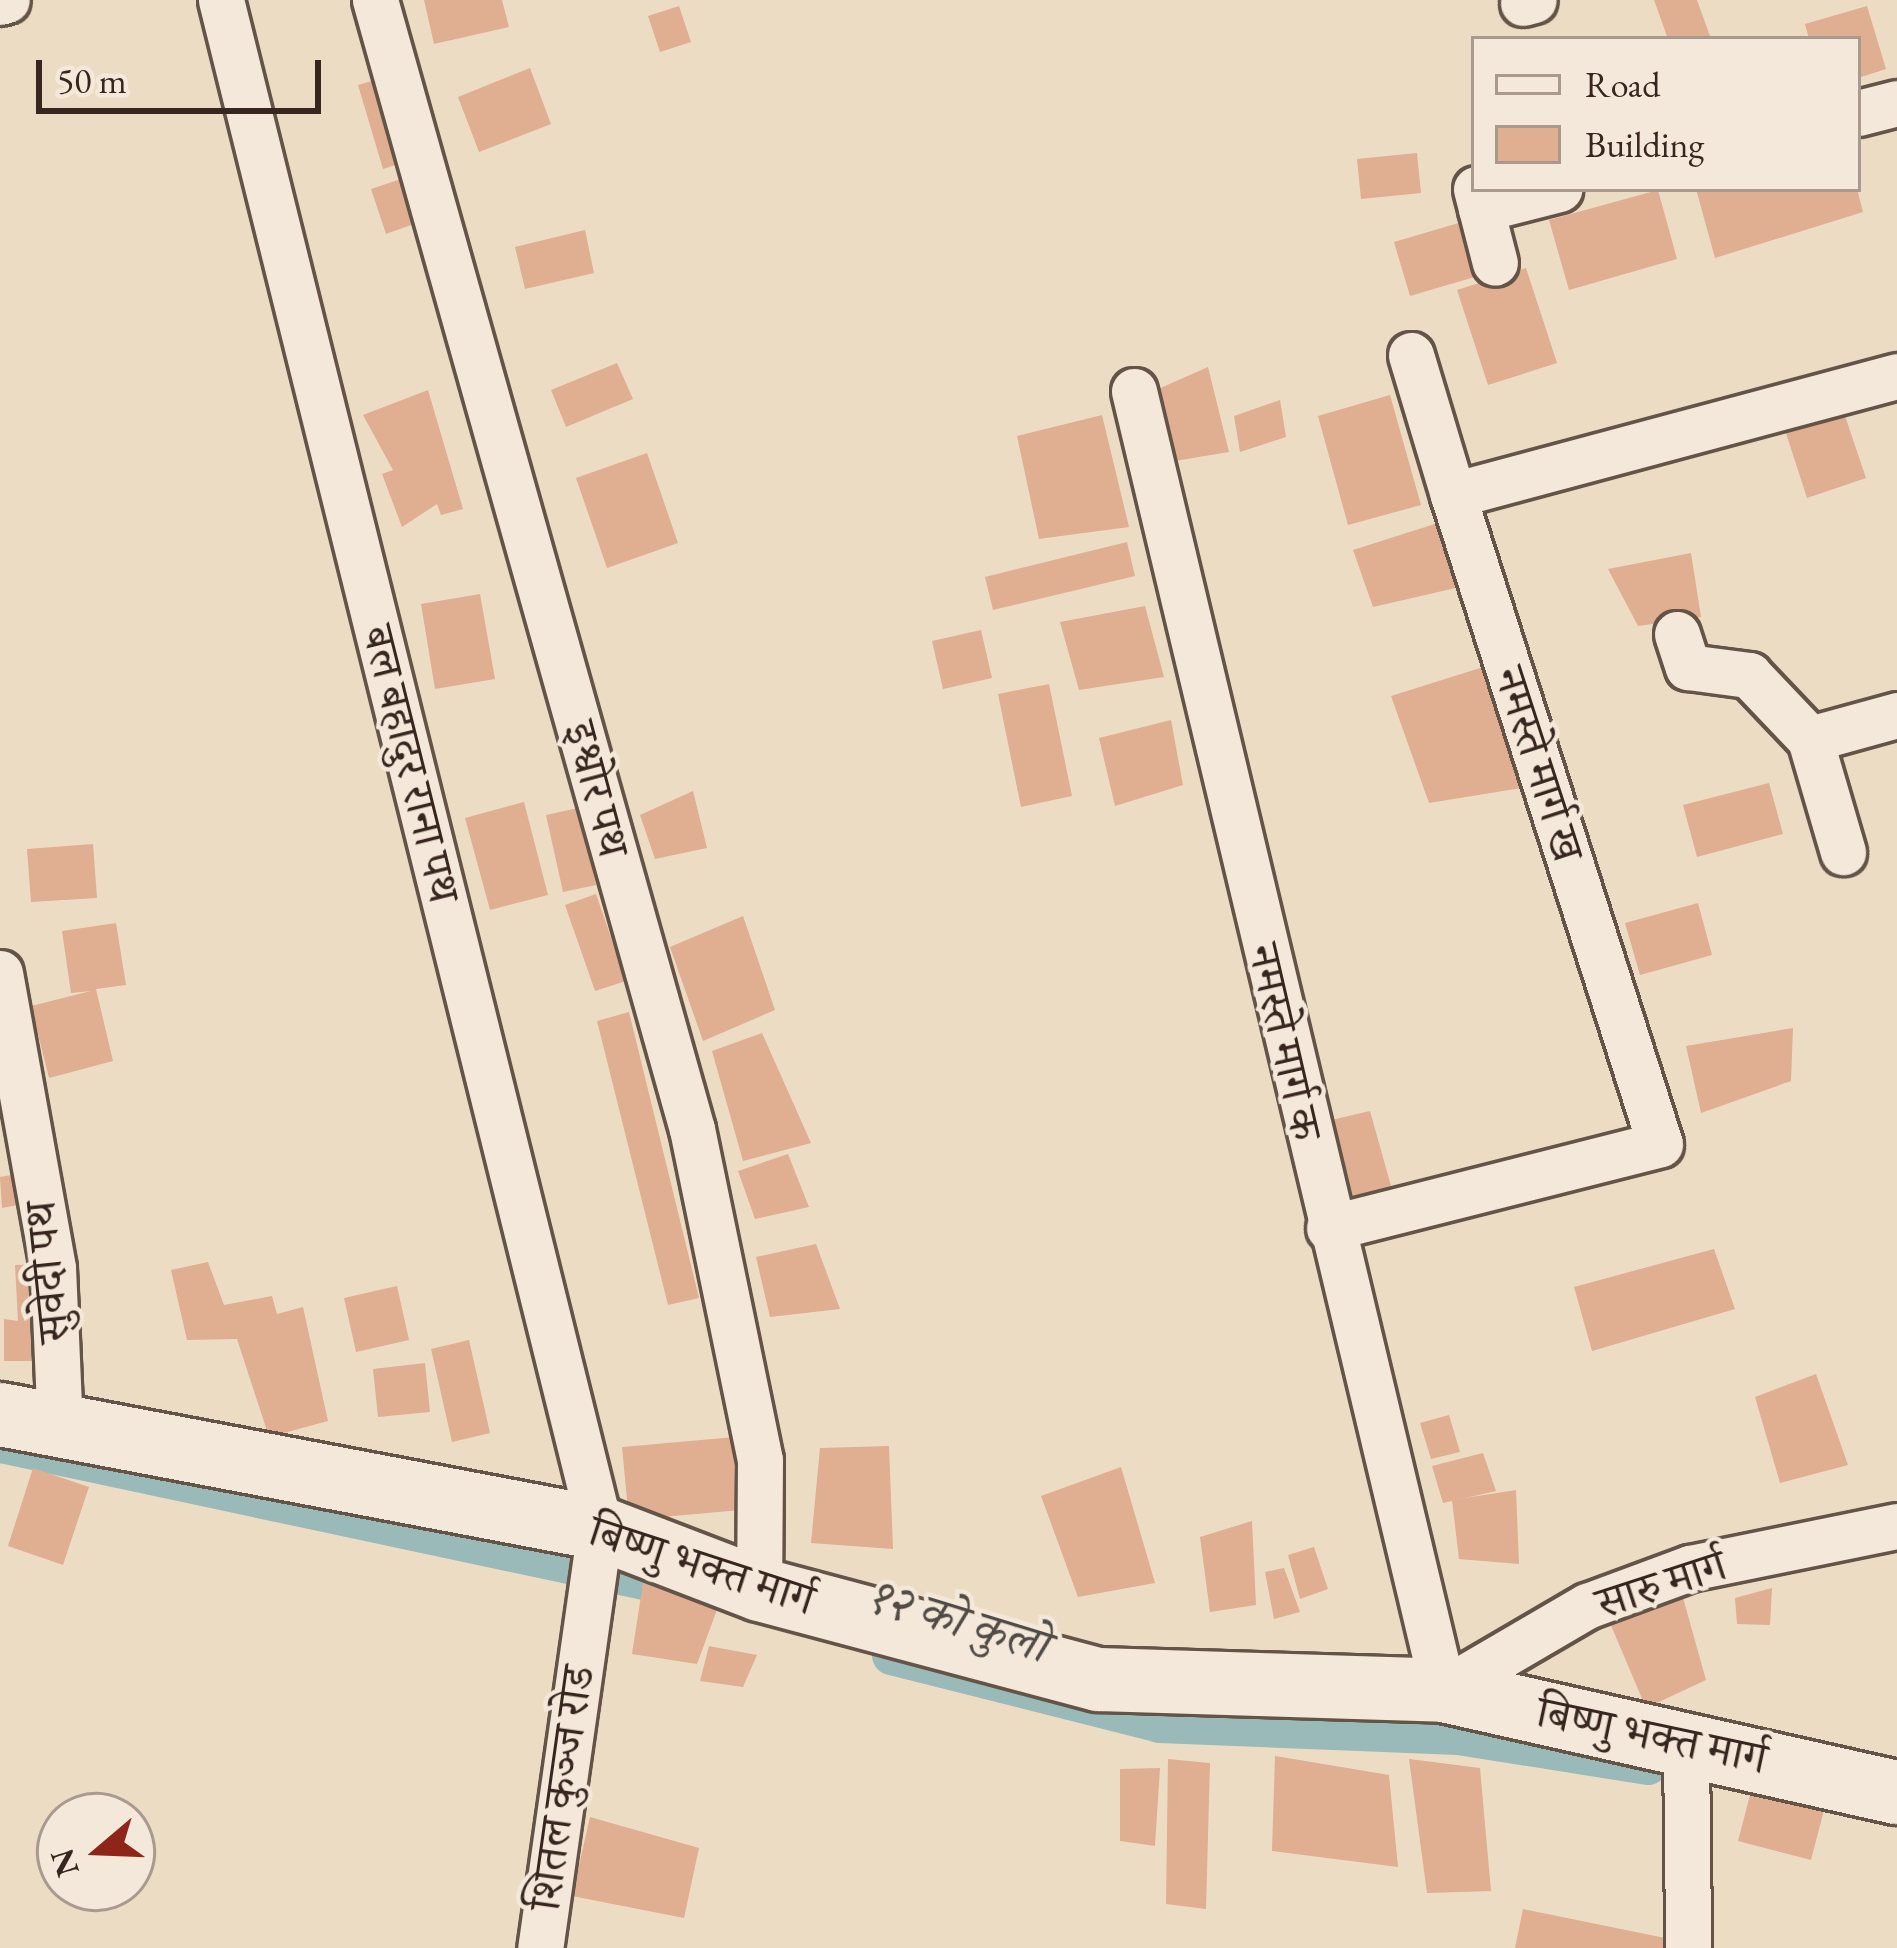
<!DOCTYPE html>
<html>
<head>
<meta charset="utf-8">
<style>
	body { margin:0 }
	#map { position:relative; width:1897px; height:1948px; overflow:hidden; background:#eddcc4; font-family:"EB Garamond","Noto Serif Devanagari",serif }
	div>[style] { position:absolute }
	[style*='--x'] { left:calc(var(--x)*1px); top:calc(var(--y)*1px); width:calc(var(--w)*1px); rotate:calc(var(--a)*1deg) }
	.canal>* { height:39px; margin:-19.5px; padding:0 19.5px; transform-origin:19.5px; border-radius:19.5px; background:#9abab9 }
	.building>* { inset:0; background:#e0ae91 }
	.roads { filter:drop-shadow(3px 0 #645448) drop-shadow(-3px 0 #645448) drop-shadow(0 3px #645448) drop-shadow(0 -3px #645448) }
	.street>* { height:45px; margin:-22.5px; padding:0 22.5px; transform-origin:22.5px; border-radius:22.5px; background:#f3e8d9 }
	.secondary>* { height:63px; margin:-31.5px; padding:0 31.5px; transform-origin:31.5px; border-radius:31.5px; background:#f3e8d9 }
	span { translate:-50% -50%; white-space:nowrap; text-align:center; line-height:1.15; -webkit-text-stroke:9px #f3e8d9; paint-order:stroke }
	.street-label { font-size:45px; color:#37261f }
	.water-label { font-size:48px; color:#504b46; font-style:italic }
	.legend { position:absolute; left:1471px; top:36px; width:390px; height:156px; box-sizing:border-box; background:#f3e8d9; border:3px solid #a89a8f; margin:0; padding:15px 21px; list-style:none; font-size:36px; color:#37261f }
	.legend li { display:flex; align-items:center; gap:24px; height:60px }
	.legend b { width:60px; border:3px solid #a89a8f }
	.north { position:absolute; left:36px; top:1792px; width:120px; height:120px; box-sizing:border-box; background:#f3e8d9; border:3px solid #a89a8f; border-radius:50%; rotate:251deg; font-size:33px; font-weight:700; line-height:48px; text-align:center; color:#37261f }
	.north::after { content:''; display:block; margin:auto; width:42px; height:54px; background:#8f2418; clip-path:polygon(50% 0,100% 100%,50% 72%,0 100%) }
	.scale { position:absolute; left:36px; top:60px; width:285px; height:54px; box-sizing:border-box; border:6px solid #37261f; border-top:0; padding-left:15px; font-size:36px; line-height:42px; white-space:nowrap; color:#37261f; -webkit-text-stroke:9px #f3e8d9; paint-order:stroke }
</style>
</head>
<body>
<div id="map">
	<div class="canal">
		<i style="--x:5;--y:1444;--w:691;--a:12.03"></i>
		<i style="--x:891;--y:1655;--w:276;--a:14.2"></i>
		<i style="--x:1159;--y:1723;--w:299;--a:2.3"></i>
		<i style="--x:1458;--y:1735;--w:192;--a:9"></i>
	</div>
	<div class="building">
		<i style="clip-path:polygon(424px 0,502px 0,509px 27px,434px 44px)"></i>
		<i style="clip-path:polygon(1654px 0,1697px 0,1711px 39px,1668px 39px)"></i>
		<i style="clip-path:polygon(679px 6px,691px 42px,660px 52px,648px 16px)"></i>
		<i style="clip-path:polygon(1867px 6px,1886px 69px,1858px 78px,1858px 39px,1809px 39px,1805px 24px)"></i>
		<i style="clip-path:polygon(530px 68px,551px 124px,479px 152px,458px 97px)"></i>
		<i style="clip-path:polygon(393px 75px,417px 158px,383px 169px,358px 85px)"></i>
		<i style="clip-path:polygon(1417px 153px,1421px 193px,1361px 199px,1357px 159px)"></i>
		<i style="clip-path:polygon(410px 176px,425px 220px,386px 234px,371px 189px)"></i>
		<i style="clip-path:polygon(1696px 189px,1857px 189px,1863px 212px,1715px 258px)"></i>
		<i style="clip-path:polygon(1658px 190px,1677px 259px,1569px 290px,1549px 220px)"></i>
		<i style="clip-path:polygon(1462px 222px,1478px 276px,1410px 296px,1394px 242px)"></i>
		<i style="clip-path:polygon(585px 230px,594px 273px,525px 289px,515px 247px)"></i>
		<i style="clip-path:polygon(1526px 268px,1557px 363px,1488px 385px,1457px 290px)"></i>
		<i style="clip-path:polygon(617px 363px,633px 399px,566px 427px,551px 390px)"></i>
		<i style="clip-path:polygon(1208px 367px,1229px 452px,1169px 462px,1149px 393px)"></i>
		<i style="clip-path:polygon(428px 390px,463px 509px,441px 515px,437px 504px,402px 527px,382px 474px,393px 470px,363px 415px)"></i>
		<i style="clip-path:polygon(1390px 395px,1421px 505px,1348px 525px,1318px 416px)"></i>
		<i style="clip-path:polygon(1280px 400px,1286px 437px,1240px 452px,1234px 416px)"></i>
		<i style="clip-path:polygon(1842px 407px,1866px 478px,1807px 498px,1784px 427px)"></i>
		<i style="clip-path:polygon(1102px 415px,1129px 527px,1039px 539px,1017px 436px)"></i>
		<i style="clip-path:polygon(647px 453px,678px 543px,607px 568px,576px 478px)"></i>
		<i style="clip-path:polygon(1441px 522px,1460px 587px,1373px 607px,1353px 550px)"></i>
		<i style="clip-path:polygon(1127px 542px,1135px 576px,993px 610px,985px 577px)"></i>
		<i style="clip-path:polygon(1691px 553px,1701px 617px,1638px 626px,1608px 569px)"></i>
		<i style="clip-path:polygon(480px 594px,495px 679px,435px 689px,421px 604px)"></i>
		<i style="clip-path:polygon(1145px 606px,1164px 677px,1079px 690px,1060px 622px)"></i>
		<i style="clip-path:polygon(981px 630px,992px 678px,943px 689px,932px 641px)"></i>
		<i style="clip-path:polygon(1493px 664px,1527px 787px,1429px 803px,1391px 696px)"></i>
		<i style="clip-path:polygon(1049px 684px,1072px 796px,1021px 807px,998px 694px)"></i>
		<i style="clip-path:polygon(1171px 720px,1183px 785px,1115px 806px,1099px 738px)"></i>
		<i style="clip-path:polygon(1769px 783px,1783px 834px,1697px 857px,1683px 805px)"></i>
		<i style="clip-path:polygon(693px 791px,707px 848px,655px 859px,640px 815px)"></i>
		<i style="clip-path:polygon(524px 802px,548px 895px,490px 910px,465px 818px)"></i>
		<i style="clip-path:polygon(578px 808px,596px 885px,563px 892px,546px 815px)"></i>
		<i style="clip-path:polygon(93px 844px,97px 898px,31px 902px,27px 849px)"></i>
		<i style="clip-path:polygon(596px 894px,626px 981px,595px 991px,565px 905px)"></i>
		<i style="clip-path:polygon(1698px 903px,1712px 955px,1640px 975px,1625px 923px)"></i>
		<i style="clip-path:polygon(743px 916px,775px 1010px,703px 1041px,670px 947px)"></i>
		<i style="clip-path:polygon(116px 923px,126px 985px,96px 989px,113px 1061px,49px 1078px,31px 1006px,91px 991px,71px 993px,62px 931px)"></i>
		<i style="clip-path:polygon(629px 1012px,699px 1298px,668px 1305px,597px 1021px)"></i>
		<i style="clip-path:polygon(1793px 1028px,1791px 1081px,1701px 1113px,1686px 1046px)"></i>
		<i style="clip-path:polygon(762px 1033px,811px 1143px,743px 1161px,712px 1051px)"></i>
		<i style="clip-path:polygon(1370px 1111px,1391px 1186px,1346px 1200px,1327px 1121px)"></i>
		<i style="clip-path:polygon(788px 1154px,809px 1207px,755px 1219px,738px 1171px)"></i>
		<i style="clip-path:polygon(29px 1172px,34px 1202px,2px 1208px,0 1177px)"></i>
		<i style="clip-path:polygon(816px 1244px,840px 1309px,770px 1317px,756px 1257px)"></i>
		<i style="clip-path:polygon(1714px 1249px,1735px 1309px,1592px 1351px,1574px 1287px)"></i>
		<i style="clip-path:polygon(208px 1262px,224px 1305px,272px 1296px,277px 1314px,303px 1307px,328px 1421px,269px 1437px,237px 1339px,187px 1340px,171px 1270px)"></i>
		<i style="clip-path:polygon(41px 1264px,45px 1361px,4px 1361px,4px 1319px,18px 1321px,15px 1265px)"></i>
		<i style="clip-path:polygon(397px 1286px,409px 1340px,356px 1352px,344px 1298px)"></i>
		<i style="clip-path:polygon(469px 1340px,490px 1433px,452px 1442px,431px 1349px)"></i>
		<i style="clip-path:polygon(425px 1363px,430px 1412px,378px 1417px,373px 1369px)"></i>
		<i style="clip-path:polygon(1816px 1374px,1848px 1465px,1780px 1483px,1755px 1397px)"></i>
		<i style="clip-path:polygon(1449px 1415px,1460px 1452px,1431px 1459px,1420px 1423px)"></i>
		<i style="clip-path:polygon(735px 1437px,741px 1510px,629px 1520px,622px 1447px)"></i>
		<i style="clip-path:polygon(889px 1446px,893px 1549px,811px 1543px,820px 1448px)"></i>
		<i style="clip-path:polygon(1483px 1453px,1496px 1491px,1443px 1503px,1432px 1466px)"></i>
		<i style="clip-path:polygon(1121px 1467px,1155px 1583px,1078px 1597px,1041px 1496px)"></i>
		<i style="clip-path:polygon(33px 1468px,89px 1487px,63px 1565px,8px 1546px)"></i>
		<i style="clip-path:polygon(1516px 1490px,1519px 1564px,1459px 1559px,1452px 1500px)"></i>
		<i style="clip-path:polygon(1252px 1521px,1256px 1605px,1210px 1612px,1200px 1537px)"></i>
		<i style="clip-path:polygon(1314px 1547px,1328px 1589px,1300px 1599px,1288px 1555px)"></i>
		<i style="clip-path:polygon(1284px 1568px,1300px 1612px,1274px 1619px,1265px 1572px)"></i>
		<i style="clip-path:polygon(643px 1583px,718px 1607px,697px 1664px,632px 1654px)"></i>
		<i style="clip-path:polygon(1680px 1587px,1706px 1680px,1646px 1708px,1607px 1616px)"></i>
		<i style="clip-path:polygon(1772px 1588px,1770px 1625px,1737px 1624px,1735px 1598px)"></i>
		<i style="clip-path:polygon(709px 1646px,757px 1655px,743px 1687px,700px 1681px)"></i>
		<i style="clip-path:polygon(1275px 1756px,1389px 1775px,1398px 1867px,1272px 1851px)"></i>
		<i style="clip-path:polygon(1168px 1759px,1210px 1763px,1206px 1909px,1166px 1904px)"></i>
		<i style="clip-path:polygon(1409px 1759px,1480px 1768px,1491px 1891px,1427px 1893px)"></i>
		<i style="clip-path:polygon(1160px 1768px,1155px 1846px,1120px 1841px,1120px 1769px)"></i>
		<i style="clip-path:polygon(1751px 1791px,1824px 1810px,1811px 1860px,1738px 1841px)"></i>
		<i style="clip-path:polygon(590px 1817px,699px 1848px,684px 1918px,572px 1896px)"></i>
		<i style="clip-path:polygon(1523px 1909px,1675px 1940px,1673px 1948px,1515px 1948px)"></i>
	</div>
	<div class="roads">
		<div class="street">
			<i style="--x:221;--y:0;--w:1574;--a:76.07"></i>
			<i style="--x:600;--y:1528;--w:424;--a:98.1"></i>
			<i style="--x:375;--y:0;--w:1173;--a:74.32"></i>
			<i style="--x:692;--y:1129;--w:338;--a:78.4"></i>
			<i style="--x:760;--y:1460;--w:129;--a:90.4"></i>
			<i style="--x:0;--y:2;--w:7;--a:-16"></i>
			<i style="--x:1523;--y:3;--w:11;--a:-15"></i>
			<i style="--x:1858;--y:113;--w:40;--a:-14.4"></i>
			<i style="--x:1476;--y:189;--w:76;--a:75.6"></i>
			<i style="--x:1481;--y:209;--w:81;--a:-14.4"></i>
			<i style="--x:1411;--y:355;--w:146;--a:73.3"></i>
			<i style="--x:1134;--y:391;--w:1335;--a:76.62"></i>
			<i style="--x:1443;--y:1690;--w:167;--a:-30.3"></i>
			<i style="--x:1587;--y:1606;--w:110;--a:-20.3"></i>
			<i style="--x:1690;--y:1568;--w:211;--a:-11.5"></i>
			<i style="--x:1677;--y:634;--w:35;--a:72"></i>
			<i style="--x:1688;--y:667;--w:62;--a:7.5"></i>
			<i style="--x:1749;--y:675;--w:88;--a:46.4"></i>
			<i style="--x:1810;--y:739;--w:90;--a:-15.4"></i>
			<i style="--x:1810;--y:739;--w:118;--a:73.7"></i>
			<i style="--x:0;--y:973;--w:300;--a:79.8"></i>
			<i style="--x:53;--y:1268;--w:163;--a:87.5"></i>
			<i style="--x:1329;--y:1228;--w:341;--a:-14.2"></i>
			<i style="--x:1660;--y:1144;--w:681;--a:-107.69"></i>
			<i style="--x:1453;--y:495;--w:460;--a:-15"></i>
			<i style="--x:1686;--y:1744;--w:204;--a:89.4"></i>
		</div>
		<div class="secondary">
			<i style="--x:0;--y:1414;--w:611;--a:10.76"></i>
			<i style="--x:600;--y:1528;--w:170;--a:21"></i>
			<i style="--x:759;--y:1589;--w:351;--a:14.9"></i>
			<i style="--x:1098;--y:1679;--w:345;--a:1.8"></i>
			<i style="--x:1443;--y:1690;--w:465;--a:12.7"></i>
		</div>
	</div>
	<div class="street-label">
		<span style="left:411px;top:764px;rotate:76deg">बल बहादुर राना पथ</span>
		<span style="left:1539px;top:764px;rotate:72deg">नमस्ते मार्ग ख</span>
		<span style="left:597px;top:789px;rotate:75deg">इश्वोर पथ</span>
		<span style="left:1285px;top:1042px;rotate:77deg">नमस्ते मार्ग क</span>
		<span style="left:47px;top:1272px;rotate:-96deg">सुवेदी पथ</span>
		<span style="left:702px;top:1565px;rotate:18deg">बिष्णु भक्त मार्ग</span>
		<span style="left:1661px;top:1584px;rotate:-18deg">सारु मार्ग</span>
		<span style="left:1652px;top:1735px;rotate:12deg">बिष्णु भक्त मार्ग</span>
		<span style="left:561px;top:1788px;rotate:-82deg">शितल कुञ्ज रोड</span>
	</div>
	<div class="water-label">
		<span style="left:958px;top:1620px;rotate:17deg">१२ को कुलो</span>
	</div>
	<ul class="legend">
	<li><b style="height:15px;background:#f3e8d9"></b>Road</li>
	<li><b style="height:33px;background:#e0ae91"></b>Building</li>
	</ul>
	<div class="north">N</div>
	<div class="scale">50 m</div>
</div>
</body>
</html>
